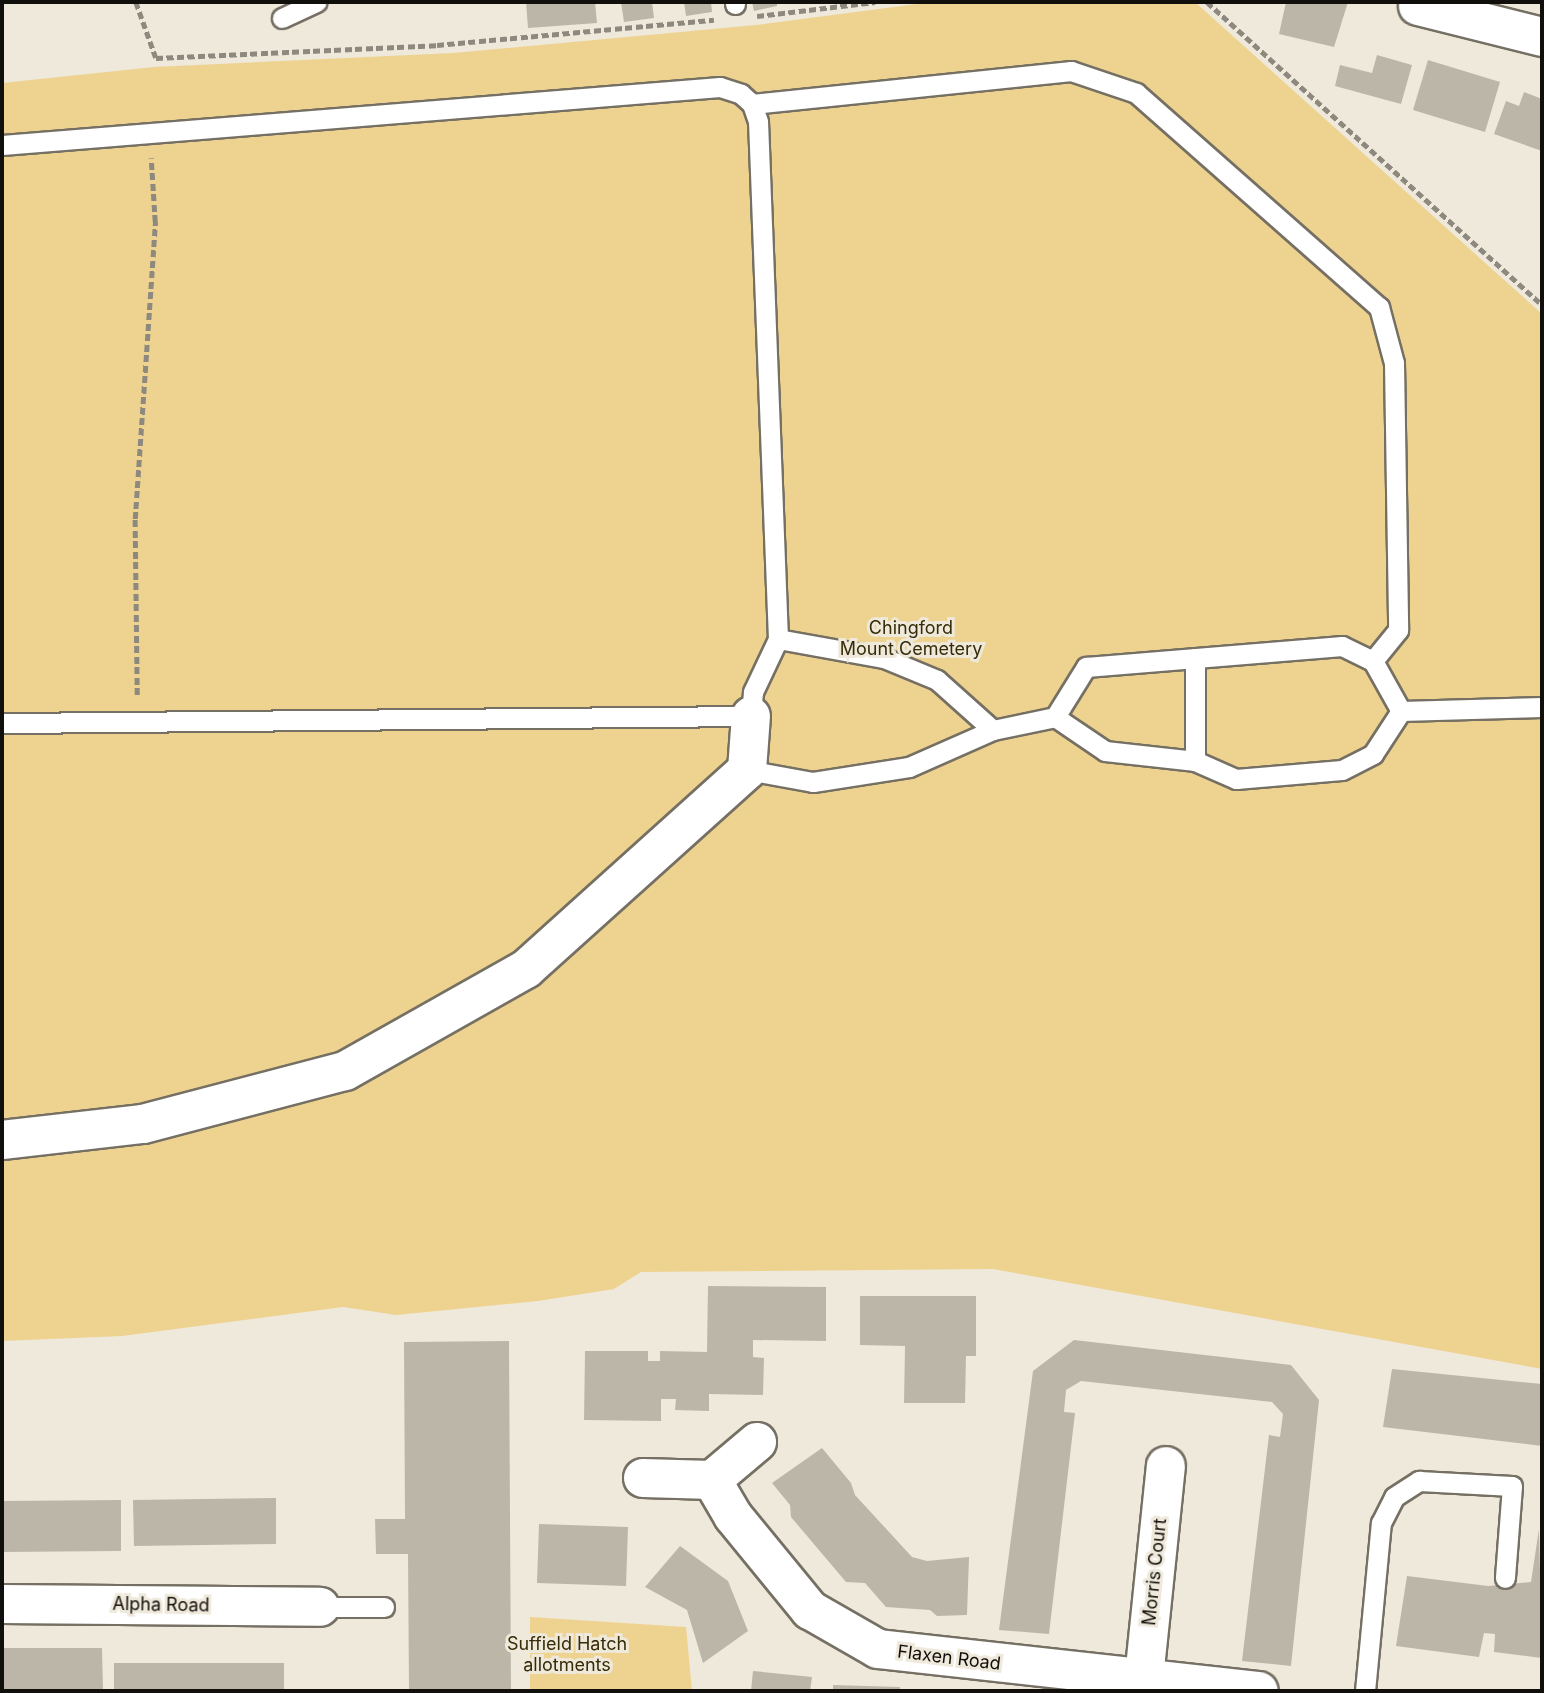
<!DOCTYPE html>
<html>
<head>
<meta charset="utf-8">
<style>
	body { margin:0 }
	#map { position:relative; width:1544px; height:1693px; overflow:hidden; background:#efe9db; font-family:Inter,sans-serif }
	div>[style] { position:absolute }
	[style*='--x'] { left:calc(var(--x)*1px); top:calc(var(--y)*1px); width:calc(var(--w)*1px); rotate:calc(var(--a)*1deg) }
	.green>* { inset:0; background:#eed390 }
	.building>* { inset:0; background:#bbb6a8 }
	.path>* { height:4.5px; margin-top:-2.25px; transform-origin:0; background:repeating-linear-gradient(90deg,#8d897f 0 7px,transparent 0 10.5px) }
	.roads { filter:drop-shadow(2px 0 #757063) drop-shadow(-2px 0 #757063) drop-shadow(0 2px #757063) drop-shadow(0 -2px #757063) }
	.lane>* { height:19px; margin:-9.5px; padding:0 9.5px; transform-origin:9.5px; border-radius:9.5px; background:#fff }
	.street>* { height:38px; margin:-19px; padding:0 19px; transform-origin:19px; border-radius:19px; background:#fff }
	span { translate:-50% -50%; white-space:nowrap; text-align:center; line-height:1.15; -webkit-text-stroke:6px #efe9db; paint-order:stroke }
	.park-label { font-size:18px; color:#372b07 }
	.street-label { font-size:18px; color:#110f0b }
	.frame { position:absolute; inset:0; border:4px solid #110f0b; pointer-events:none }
</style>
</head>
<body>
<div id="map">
	<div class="green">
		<i style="clip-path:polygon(932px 2px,1195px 2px,1542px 314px,1542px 1369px,993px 1269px,641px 1272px,614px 1289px,538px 1301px,396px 1315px,343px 1307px,122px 1336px,2px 1341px,2px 83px,154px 67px,453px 53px,756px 25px)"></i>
		<i style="clip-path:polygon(530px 1617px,686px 1627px,692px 1691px,530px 1691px)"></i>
	</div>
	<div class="building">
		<i style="clip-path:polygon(526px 2px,595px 2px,597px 23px,528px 28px)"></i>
		<i style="clip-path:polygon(621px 2px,652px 2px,654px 18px,624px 22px)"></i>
		<i style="clip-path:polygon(684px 2px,711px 2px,712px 12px,686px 16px)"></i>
		<i style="clip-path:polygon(752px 2px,777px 2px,777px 6px,754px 11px)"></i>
		<i style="clip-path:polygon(1286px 2px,1348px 2px,1334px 47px,1279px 34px)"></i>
		<i style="clip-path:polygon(1377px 55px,1412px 65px,1401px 104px,1335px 86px,1340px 65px,1372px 73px)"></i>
		<i style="clip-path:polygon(1428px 60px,1500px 82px,1485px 132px,1413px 110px)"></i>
		<i style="clip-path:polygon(1524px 92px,1542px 99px,1542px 151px,1494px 134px,1506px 101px,1519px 106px)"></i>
		<i style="clip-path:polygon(708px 1286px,826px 1287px,826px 1341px,753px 1340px,753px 1357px,764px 1358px,763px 1395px,709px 1394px,709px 1411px,675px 1410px,676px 1399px,661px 1399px,661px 1421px,584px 1420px,585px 1351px,648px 1351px,648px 1361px,660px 1361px,660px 1351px,707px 1352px)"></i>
		<i style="clip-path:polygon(860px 1296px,976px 1296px,976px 1356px,966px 1356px,965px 1403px,904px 1403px,905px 1346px,860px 1345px)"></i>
		<i style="clip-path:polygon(1074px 1340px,1291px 1365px,1319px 1400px,1291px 1666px,1242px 1661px,1269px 1435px,1280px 1437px,1283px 1414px,1272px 1402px,1081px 1381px,1066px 1390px,1064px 1412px,1075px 1413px,1049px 1634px,999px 1630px,1033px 1371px)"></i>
		<i style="clip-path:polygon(509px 1341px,511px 1691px,409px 1691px,408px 1554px,376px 1554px,375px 1519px,405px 1519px,404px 1342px)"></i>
		<i style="clip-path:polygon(1392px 1369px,1542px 1384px,1542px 1446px,1383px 1427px)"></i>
		<i style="clip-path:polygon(822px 1448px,851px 1483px,855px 1495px,912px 1557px,927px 1561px,969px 1557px,967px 1615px,937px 1616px,930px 1610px,886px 1607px,865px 1583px,846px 1582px,791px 1517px,790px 1505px,772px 1483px)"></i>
		<i style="clip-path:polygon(276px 1498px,276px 1544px,134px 1546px,133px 1500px)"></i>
		<i style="clip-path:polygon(121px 1500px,121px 1551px,2px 1552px,2px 1501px)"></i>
		<i style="clip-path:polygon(539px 1524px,628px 1527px,626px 1586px,537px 1583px)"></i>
		<i style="clip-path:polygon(1539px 1529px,1542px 1658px,1494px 1652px,1495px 1634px,1484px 1633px,1479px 1657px,1396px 1646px,1407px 1576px,1488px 1586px,1531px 1582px)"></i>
		<i style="clip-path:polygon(680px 1546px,728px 1581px,748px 1631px,703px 1663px,687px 1610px,645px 1587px)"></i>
		<i style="clip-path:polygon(2px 1648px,102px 1648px,103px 1691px,2px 1691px)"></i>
		<i style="clip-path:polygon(114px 1663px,284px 1663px,284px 1691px,114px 1691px)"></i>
		<i style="clip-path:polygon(753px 1671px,812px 1677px,810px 1691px,751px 1691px)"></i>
		<i style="clip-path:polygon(833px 1685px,900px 1687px,900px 1691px,833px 1691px)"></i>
	</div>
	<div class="path">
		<i style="--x:136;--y:2;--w:59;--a:70.3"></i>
		<i style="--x:156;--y:58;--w:281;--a:-2.6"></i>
		<i style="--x:437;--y:45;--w:278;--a:-5.2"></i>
		<i style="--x:1207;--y:2;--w:452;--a:42.1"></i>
		<i style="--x:757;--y:16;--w:119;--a:-6.8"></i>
		<i style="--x:137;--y:695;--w:176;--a:-90.7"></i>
		<i style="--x:135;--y:519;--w:298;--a:-86.1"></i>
		<i style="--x:155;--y:222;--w:64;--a:-93.6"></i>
	</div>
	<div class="roads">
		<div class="lane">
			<i style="--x:735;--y:2;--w:2;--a:90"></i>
			<i style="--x:282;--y:18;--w:38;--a:-25"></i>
			<i style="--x:752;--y:104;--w:321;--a:-5.9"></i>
			<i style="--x:1071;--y:71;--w:69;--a:18.7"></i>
			<i style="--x:1136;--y:93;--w:324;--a:41.4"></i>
			<i style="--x:1379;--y:307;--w:58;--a:75"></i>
			<i style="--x:1394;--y:363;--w:267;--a:89.1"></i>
			<i style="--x:1398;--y:630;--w:40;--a:129"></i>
			<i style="--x:2;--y:145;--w:720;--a:-4.62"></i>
			<i style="--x:720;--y:87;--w:22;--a:18"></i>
			<i style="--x:741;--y:94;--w:15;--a:42"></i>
			<i style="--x:752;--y:104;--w:18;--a:71"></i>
			<i style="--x:758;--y:121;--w:518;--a:87.79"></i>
			<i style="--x:778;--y:639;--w:59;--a:115.3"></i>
			<i style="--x:753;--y:692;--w:24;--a:95"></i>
			<i style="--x:751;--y:716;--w:749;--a:179.46"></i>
			<i style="--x:778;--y:639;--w:108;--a:10.2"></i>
			<i style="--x:884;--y:658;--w:57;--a:22.5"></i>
			<i style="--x:937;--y:680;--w:75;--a:41.8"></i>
			<i style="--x:1195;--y:658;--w:103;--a:90"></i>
			<i style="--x:1055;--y:717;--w:60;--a:34.2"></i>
			<i style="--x:1105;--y:751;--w:91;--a:6.3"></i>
			<i style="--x:1195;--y:761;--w:45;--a:23.7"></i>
			<i style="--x:1236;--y:779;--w:106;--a:-4.9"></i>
			<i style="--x:1342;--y:770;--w:35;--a:-27"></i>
			<i style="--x:1373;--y:754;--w:51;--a:-56.9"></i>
			<i style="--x:747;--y:770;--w:67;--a:10.3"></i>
			<i style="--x:813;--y:782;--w:97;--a:-8.9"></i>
			<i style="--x:909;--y:767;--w:92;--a:-23.8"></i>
			<i style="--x:993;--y:730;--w:63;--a:-11.8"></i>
			<i style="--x:1055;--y:717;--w:59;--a:-58.2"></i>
			<i style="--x:1086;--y:667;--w:257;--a:-4.7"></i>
			<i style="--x:1342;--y:646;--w:34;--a:26"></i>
			<i style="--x:1373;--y:661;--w:57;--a:60.8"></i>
			<i style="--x:1401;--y:711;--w:141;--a:-1.6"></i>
			<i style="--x:320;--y:1607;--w:64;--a:0"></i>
			<i style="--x:1365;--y:1691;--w:169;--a:-84.6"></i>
			<i style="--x:1381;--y:1523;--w:29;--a:-63"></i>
			<i style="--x:1394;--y:1497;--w:30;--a:-33"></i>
			<i style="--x:1419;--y:1481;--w:93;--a:3.1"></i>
			<i style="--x:1512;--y:1486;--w:92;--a:94.4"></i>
		</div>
		<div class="street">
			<i style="--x:1418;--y:6;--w:128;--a:14"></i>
			<i style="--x:2;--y:1140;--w:142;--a:-6.5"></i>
			<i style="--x:143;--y:1124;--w:209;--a:-14.7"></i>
			<i style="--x:345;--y:1071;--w:208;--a:-29.4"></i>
			<i style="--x:526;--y:969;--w:297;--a:-42"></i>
			<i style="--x:747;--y:770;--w:54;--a:-85.8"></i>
			<i style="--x:643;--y:1478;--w:69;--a:1.7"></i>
			<i style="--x:712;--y:1480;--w:59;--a:-40.2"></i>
			<i style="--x:712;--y:1480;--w:42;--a:59.7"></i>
			<i style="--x:733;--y:1516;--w:122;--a:50.7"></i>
			<i style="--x:810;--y:1610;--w:78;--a:29.8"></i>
			<i style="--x:878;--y:1649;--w:383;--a:6.3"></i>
			<i style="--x:2;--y:1604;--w:318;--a:0.5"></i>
			<i style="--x:1144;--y:1678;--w:213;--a:-84.1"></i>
		</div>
	</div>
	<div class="park-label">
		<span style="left:911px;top:639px">Chingford<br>Mount Cemetery</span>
		<span style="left:567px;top:1655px">Suffield Hatch<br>allotments</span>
	</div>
	<div class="street-label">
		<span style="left:1155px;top:1572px;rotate:-84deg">Morris Court</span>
		<span style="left:161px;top:1605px;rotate:1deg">Alpha Road</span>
		<span style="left:949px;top:1658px;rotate:7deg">Flaxen Road</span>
	</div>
	<div class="frame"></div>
</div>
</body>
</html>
